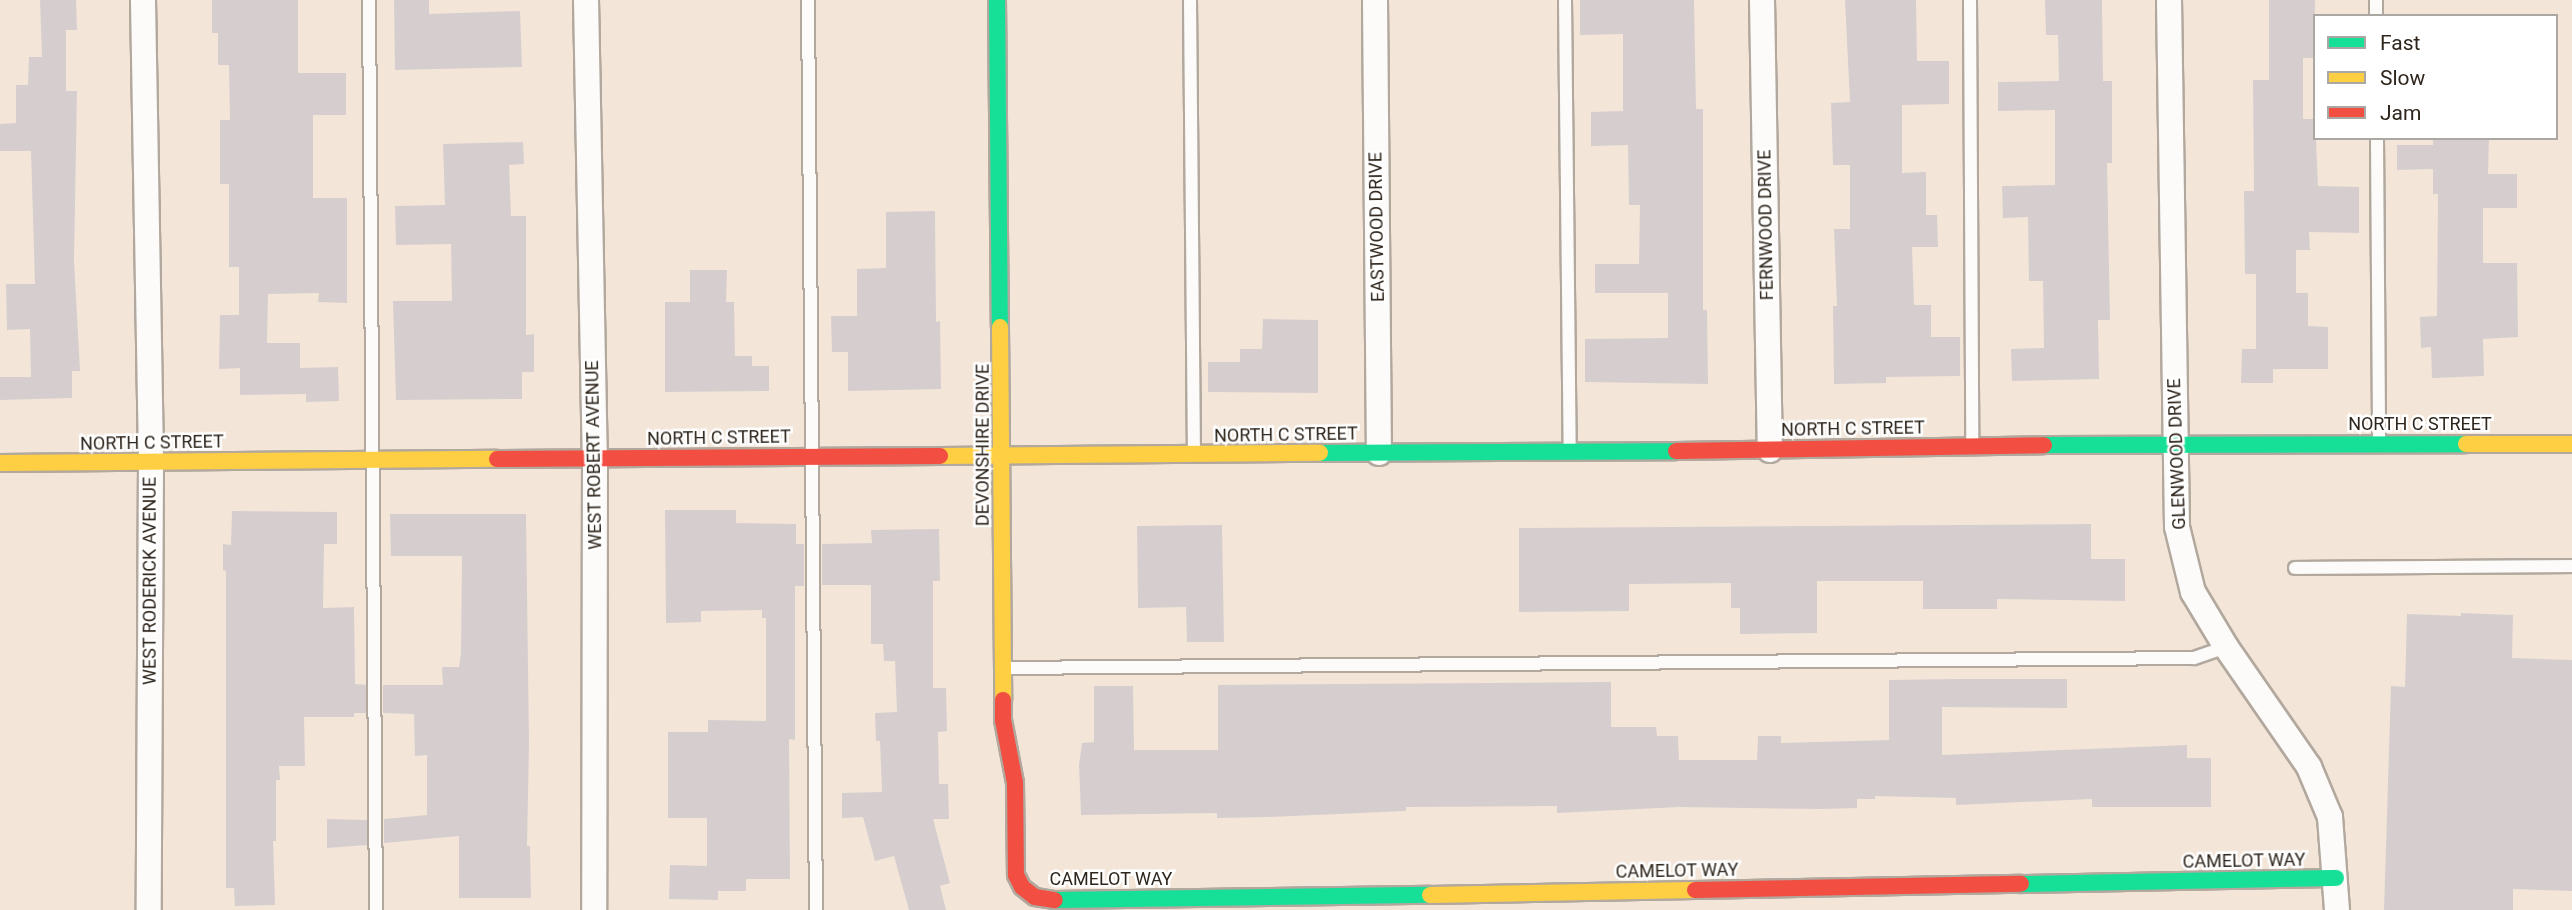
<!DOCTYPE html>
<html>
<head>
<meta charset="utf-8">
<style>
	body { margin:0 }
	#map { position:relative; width:2572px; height:910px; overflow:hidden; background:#f3e6d9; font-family:Roboto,sans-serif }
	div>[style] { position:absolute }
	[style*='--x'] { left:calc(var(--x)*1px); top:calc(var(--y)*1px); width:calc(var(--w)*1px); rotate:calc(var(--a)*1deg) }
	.building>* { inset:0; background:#d6cece }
	.roads { filter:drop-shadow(2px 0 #b2a89e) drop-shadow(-2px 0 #b2a89e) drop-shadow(0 2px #b2a89e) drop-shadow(0 -2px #b2a89e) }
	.lane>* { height:12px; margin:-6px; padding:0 6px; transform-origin:6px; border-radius:6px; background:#fdfbf9 }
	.street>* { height:24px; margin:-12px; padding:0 12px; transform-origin:12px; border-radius:12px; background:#fdfbf9 }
	.fast>* { height:16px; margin:-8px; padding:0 8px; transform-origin:8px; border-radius:8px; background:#16e098 }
	.slow>* { height:16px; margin:-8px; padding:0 8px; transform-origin:8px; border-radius:8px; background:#ffcf43 }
	.jam>* { height:16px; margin:-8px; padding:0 8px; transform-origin:8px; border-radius:8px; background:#f24e42 }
	span { translate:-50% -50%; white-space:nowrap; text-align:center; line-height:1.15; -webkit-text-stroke:5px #fff; paint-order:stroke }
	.street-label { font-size:18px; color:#2e251c }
	.legend { position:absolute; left:2313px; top:14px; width:245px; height:126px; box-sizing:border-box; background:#fff; border:2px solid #aba8a4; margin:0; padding:9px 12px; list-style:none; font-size:21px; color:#2e251c }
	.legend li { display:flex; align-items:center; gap:14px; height:35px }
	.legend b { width:35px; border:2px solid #aba8a4 }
</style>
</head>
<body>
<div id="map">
	<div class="building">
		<i style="clip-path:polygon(40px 0,76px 0,77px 30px,66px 30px,66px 91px,77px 91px,74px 261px,80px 371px,72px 371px,72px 398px,0 400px,0 377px,31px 377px,30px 329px,7px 330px,6px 284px,35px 284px,31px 151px,0 151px,0 124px,16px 123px,16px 85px,28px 85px,29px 57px,42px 57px)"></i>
		<i style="clip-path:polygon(212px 0,298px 0,298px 73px,346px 73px,346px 115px,313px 115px,313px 198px,347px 198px,347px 303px,318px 302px,319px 293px,268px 294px,267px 343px,300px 343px,300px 368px,338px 367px,339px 401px,306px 402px,306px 394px,240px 395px,240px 368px,219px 369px,220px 315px,239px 315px,239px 267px,229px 267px,229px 184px,220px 184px,220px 120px,230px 120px,229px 65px,218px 65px,218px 33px,212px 33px)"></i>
		<i style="clip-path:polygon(394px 0,429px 0,429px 14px,520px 11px,522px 67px,395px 70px)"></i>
		<i style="clip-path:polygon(1580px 0,1694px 0,1696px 109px,1703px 109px,1703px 310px,1707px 310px,1708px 384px,1585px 382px,1585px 339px,1668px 338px,1668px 293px,1595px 293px,1595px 264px,1639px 264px,1640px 205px,1629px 205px,1628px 145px,1591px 146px,1591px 112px,1623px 111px,1623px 34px,1580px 35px)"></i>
		<i style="clip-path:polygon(1845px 0,1916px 0,1917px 61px,1949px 61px,1949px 104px,1902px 105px,1902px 173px,1926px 172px,1926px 215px,1937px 215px,1938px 247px,1912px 247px,1914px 305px,1931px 305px,1931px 337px,1960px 337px,1960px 376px,1886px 377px,1886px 383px,1834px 384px,1833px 306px,1837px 306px,1834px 229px,1850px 229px,1850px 165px,1833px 165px,1831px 103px,1850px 102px)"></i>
		<i style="clip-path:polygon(2045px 0,2102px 0,2103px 81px,2112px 81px,2112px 163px,2107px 163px,2110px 320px,2098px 320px,2099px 379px,2012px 381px,2011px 349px,2044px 348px,2043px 281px,2029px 281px,2028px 217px,2003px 218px,2002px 186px,2055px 185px,2055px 110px,1998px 111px,1998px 82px,2059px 81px,2058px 35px,2046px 35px)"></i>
		<i style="clip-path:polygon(2269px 0,2315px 0,2314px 58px,2303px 58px,2303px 119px,2315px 119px,2318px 186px,2359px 187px,2359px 233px,2309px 232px,2310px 250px,2296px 250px,2296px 293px,2308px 293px,2308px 326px,2328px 327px,2328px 369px,2273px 369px,2273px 383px,2241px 383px,2242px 349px,2256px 349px,2256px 274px,2245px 274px,2244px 191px,2254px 191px,2253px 80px,2269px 80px)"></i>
		<i style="clip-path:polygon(2433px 138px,2489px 138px,2488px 174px,2517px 174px,2517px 208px,2483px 208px,2483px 263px,2517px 263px,2518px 337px,2483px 339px,2484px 376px,2432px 378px,2431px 347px,2421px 348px,2420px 317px,2437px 316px,2438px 194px,2433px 194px,2433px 169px,2397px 170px,2397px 145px,2433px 145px)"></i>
		<i style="clip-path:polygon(523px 142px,524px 164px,509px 165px,511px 216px,526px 216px,526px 335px,534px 334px,534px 372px,522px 372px,522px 399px,396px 400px,393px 301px,452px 301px,451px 244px,396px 245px,395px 206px,445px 205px,443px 144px)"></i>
		<i style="clip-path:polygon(935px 211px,936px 322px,940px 321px,941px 389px,848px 391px,848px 352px,832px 352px,831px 316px,857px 316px,857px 269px,886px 268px,886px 212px)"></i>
		<i style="clip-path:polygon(690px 270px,727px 270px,726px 302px,734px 302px,735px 356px,752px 356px,752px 366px,769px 366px,769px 391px,665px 392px,665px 302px,690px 302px)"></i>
		<i style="clip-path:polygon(1263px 319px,1318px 320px,1318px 393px,1208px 392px,1208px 362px,1240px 362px,1240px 349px,1262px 349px)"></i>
		<i style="clip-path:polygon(665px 510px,736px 510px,736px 523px,796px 524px,796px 544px,804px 544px,804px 586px,795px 586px,795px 740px,789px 739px,790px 879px,746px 879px,746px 891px,718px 891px,718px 900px,669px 899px,670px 865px,707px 866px,707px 818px,668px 818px,668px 732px,708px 732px,708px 720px,766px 721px,766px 618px,762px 618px,762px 610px,701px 611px,701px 622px,666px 623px)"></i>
		<i style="clip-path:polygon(232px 511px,337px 512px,337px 544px,324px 544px,323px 608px,354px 607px,355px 684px,366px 685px,366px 713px,354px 713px,354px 717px,304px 717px,305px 766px,279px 766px,280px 780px,276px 780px,276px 841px,273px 841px,275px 905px,235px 906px,234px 888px,226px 888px,226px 571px,223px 570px,223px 544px,231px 545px)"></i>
		<i style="clip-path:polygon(390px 514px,526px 514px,529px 743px,527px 846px,530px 846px,531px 898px,459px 898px,459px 836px,384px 843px,384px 819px,427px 815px,427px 755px,415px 756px,414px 714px,383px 713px,383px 685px,443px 685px,442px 667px,459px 667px,461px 653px,462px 556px,391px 556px)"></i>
		<i style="clip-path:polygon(2091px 524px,2091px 559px,2125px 559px,2125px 601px,1997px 599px,1997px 609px,1923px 609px,1923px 581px,1817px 581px,1817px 633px,1740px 634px,1740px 608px,1731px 608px,1731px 583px,1629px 584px,1629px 611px,1519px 612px,1519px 528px)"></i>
		<i style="clip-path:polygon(1222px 525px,1224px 642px,1187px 642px,1186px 607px,1138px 608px,1137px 526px)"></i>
		<i style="clip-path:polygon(939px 529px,940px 581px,933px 581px,933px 688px,946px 688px,947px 731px,938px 732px,939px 784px,948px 784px,949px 819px,933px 819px,950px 883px,940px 886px,946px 910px,909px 910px,894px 856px,875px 861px,863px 817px,842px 818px,842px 793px,882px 792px,880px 741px,876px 741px,875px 713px,897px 712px,895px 661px,884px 661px,883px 644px,871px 644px,871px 585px,822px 585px,822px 544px,872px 543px,871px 530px)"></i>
		<i style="clip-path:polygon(2461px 613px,2513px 615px,2512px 658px,2572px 660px,2572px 891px,2513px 889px,2513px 910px,2384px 910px,2391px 686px,2405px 687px,2407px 614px,2461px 616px)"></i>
		<i style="clip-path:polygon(1956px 679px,2067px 679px,2067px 708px,1942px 707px,1942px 755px,2187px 745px,2187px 758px,2211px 758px,2211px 807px,2092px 807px,2092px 799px,1956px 805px,1956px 798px,1875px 796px,1875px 799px,1857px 799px,1857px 808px,1822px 809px,1679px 807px,1557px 813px,1557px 806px,1406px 807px,1406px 811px,1269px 817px,1217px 818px,1217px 813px,1081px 815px,1079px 765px,1082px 743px,1094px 742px,1094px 686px,1133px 686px,1134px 750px,1218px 750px,1218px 685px,1611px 682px,1611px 727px,1656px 727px,1657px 736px,1678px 736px,1679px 760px,1757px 760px,1758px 736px,1781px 736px,1781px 743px,1889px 740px,1889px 680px)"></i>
		<i style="clip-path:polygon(327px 819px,367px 820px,367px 845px,327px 848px)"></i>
	</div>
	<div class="roads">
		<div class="lane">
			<i style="--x:369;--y:0;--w:910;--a:89.56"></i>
			<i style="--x:808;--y:0;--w:910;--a:89.5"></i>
			<i style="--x:1190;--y:0;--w:451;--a:89.5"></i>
			<i style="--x:1565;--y:0;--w:451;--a:89.4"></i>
			<i style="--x:1970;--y:0;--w:445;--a:89.7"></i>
			<i style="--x:2376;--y:0;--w:16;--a:90"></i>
			<i style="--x:2377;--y:138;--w:304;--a:89.6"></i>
			<i style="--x:2295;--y:568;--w:277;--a:-0.4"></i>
			<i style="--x:1003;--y:668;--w:1191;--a:-0.48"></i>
			<i style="--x:2194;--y:658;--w:34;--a:-19"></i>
		</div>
		<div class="street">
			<i style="--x:143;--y:0;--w:463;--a:89"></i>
			<i style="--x:151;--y:463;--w:447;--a:90.3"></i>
			<i style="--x:586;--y:0;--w:459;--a:88.9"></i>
			<i style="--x:595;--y:459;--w:451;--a:90.1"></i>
			<i style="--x:1375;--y:0;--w:453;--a:89.5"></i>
			<i style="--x:1762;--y:0;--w:450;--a:89"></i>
			<i style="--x:2169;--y:0;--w:527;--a:89.13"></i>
			<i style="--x:2177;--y:527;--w:67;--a:76.2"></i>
			<i style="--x:2193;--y:592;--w:64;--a:59"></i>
			<i style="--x:2226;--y:647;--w:146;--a:55.3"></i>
			<i style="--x:2309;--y:767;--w:54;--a:67.2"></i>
			<i style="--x:2330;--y:817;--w:93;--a:85.7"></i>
		</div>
		<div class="fast">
			<i style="--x:997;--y:0;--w:327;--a:89.5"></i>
			<i style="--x:2044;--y:445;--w:422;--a:-0.1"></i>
			<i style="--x:1320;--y:453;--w:356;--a:-0.3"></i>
			<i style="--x:2021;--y:884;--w:315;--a:-1.1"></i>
			<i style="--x:1055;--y:900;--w:375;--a:-0.8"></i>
		</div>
		<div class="slow">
			<i style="--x:1000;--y:327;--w:373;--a:89.5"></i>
			<i style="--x:2466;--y:444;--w:106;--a:0"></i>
			<i style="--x:940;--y:456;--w:380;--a:-0.5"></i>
			<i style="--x:0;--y:463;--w:497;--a:-0.5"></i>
			<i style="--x:1430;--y:895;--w:265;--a:-1.1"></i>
		</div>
		<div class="jam">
			<i style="--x:1676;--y:451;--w:368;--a:-0.9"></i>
			<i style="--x:497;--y:459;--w:443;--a:-0.4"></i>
			<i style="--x:1003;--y:700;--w:20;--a:90"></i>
			<i style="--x:1003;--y:720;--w:64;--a:79.2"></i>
			<i style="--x:1015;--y:783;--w:92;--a:89.4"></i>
			<i style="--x:1016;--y:875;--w:13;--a:63"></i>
			<i style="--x:1022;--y:887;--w:16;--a:38"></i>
			<i style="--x:1035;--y:897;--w:20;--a:9"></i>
			<i style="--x:1695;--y:890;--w:326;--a:-1.1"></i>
		</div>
	</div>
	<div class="street-label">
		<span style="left:1766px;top:225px;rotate:-91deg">FERNWOOD DRIVE</span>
		<span style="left:1377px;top:227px;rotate:-91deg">EASTWOOD DRIVE</span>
		<span style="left:2420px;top:424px">NORTH C STREET</span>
		<span style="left:1853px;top:429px;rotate:-1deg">NORTH C STREET</span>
		<span style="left:1286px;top:435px;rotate:-1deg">NORTH C STREET</span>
		<span style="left:719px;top:438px;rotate:-1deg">NORTH C STREET</span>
		<span style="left:152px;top:443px;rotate:-1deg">NORTH C STREET</span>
		<span style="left:983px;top:445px;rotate:-90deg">DEVONSHIRE DRIVE</span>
		<span style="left:2177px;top:454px;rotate:-92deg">GLENWOOD DRIVE</span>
		<span style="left:594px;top:455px;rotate:-91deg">WEST ROBERT AVENUE</span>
		<span style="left:150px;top:581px;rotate:-90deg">WEST RODERICK AVENUE</span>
		<span style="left:2244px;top:861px;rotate:-1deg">CAMELOT WAY</span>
		<span style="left:1677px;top:871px;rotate:-1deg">CAMELOT WAY</span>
		<span style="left:1111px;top:879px">CAMELOT WAY</span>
	</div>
	<ul class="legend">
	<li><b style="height:9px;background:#16e098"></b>Fast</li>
	<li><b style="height:9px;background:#ffcf43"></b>Slow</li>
	<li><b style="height:9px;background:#f24e42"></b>Jam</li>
	</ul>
</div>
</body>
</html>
